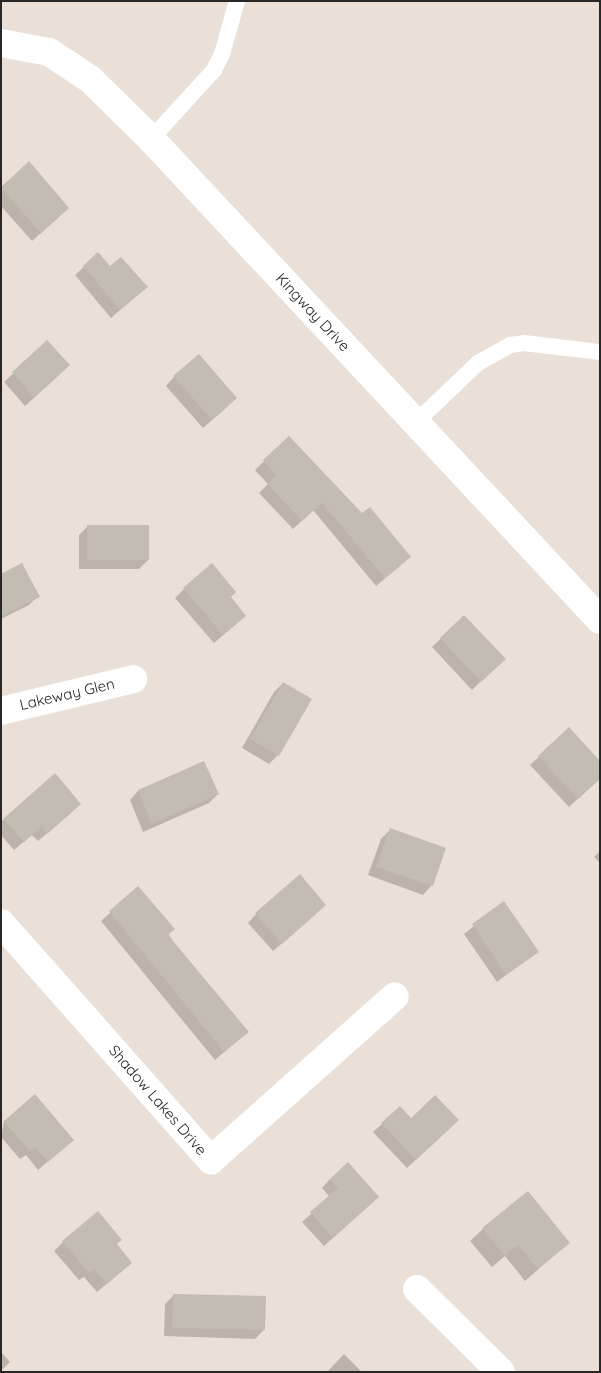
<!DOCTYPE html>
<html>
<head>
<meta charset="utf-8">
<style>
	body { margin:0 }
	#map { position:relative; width:601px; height:1373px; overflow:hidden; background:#ebe0d7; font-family:Quicksand,sans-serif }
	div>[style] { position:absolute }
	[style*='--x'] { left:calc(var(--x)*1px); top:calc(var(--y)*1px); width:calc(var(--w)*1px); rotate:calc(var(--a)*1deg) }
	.shadow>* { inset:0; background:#0003 }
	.building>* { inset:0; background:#c2bcb3 }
	.lane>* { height:16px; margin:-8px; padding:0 8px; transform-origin:8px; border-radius:8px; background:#fff }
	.street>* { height:28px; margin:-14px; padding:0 14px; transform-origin:14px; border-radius:14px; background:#fff }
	span { translate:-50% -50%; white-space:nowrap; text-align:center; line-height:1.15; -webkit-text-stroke:4.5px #fff; paint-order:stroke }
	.street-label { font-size:15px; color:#272727 }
	.frame { position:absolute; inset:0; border:2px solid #272727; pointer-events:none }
</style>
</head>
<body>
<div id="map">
	<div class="shadow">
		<i style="clip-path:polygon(28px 163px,59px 217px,32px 241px,1px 206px,1px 187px)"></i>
		<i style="clip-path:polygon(98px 254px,137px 295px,111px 318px,75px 275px)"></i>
		<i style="clip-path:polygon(47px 342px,60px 374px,25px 406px,4px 382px)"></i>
		<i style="clip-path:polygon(174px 377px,227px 407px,203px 428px,166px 386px)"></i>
		<i style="clip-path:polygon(289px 437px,401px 565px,376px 586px,313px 510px,293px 529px,259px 493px,268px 484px,255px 470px)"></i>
		<i style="clip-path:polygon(87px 527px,148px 560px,139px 569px,79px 569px,79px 535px)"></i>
		<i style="clip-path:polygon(1px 576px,38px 596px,29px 605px,1px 619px)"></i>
		<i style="clip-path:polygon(184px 589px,236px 624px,214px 643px,175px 598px)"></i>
		<i style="clip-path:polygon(464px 617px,495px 667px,472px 690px,432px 647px)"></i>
		<i style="clip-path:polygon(283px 683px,278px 755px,269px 764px,242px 748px,274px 692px)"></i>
		<i style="clip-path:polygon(539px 757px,600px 778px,569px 807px,530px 765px)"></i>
		<i style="clip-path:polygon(204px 763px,218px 794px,209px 803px,143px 832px,130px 800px,138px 791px)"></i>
		<i style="clip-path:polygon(55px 775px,71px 813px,38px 841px,32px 835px,14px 850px,1px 835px,1px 822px)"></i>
		<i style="clip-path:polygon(390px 830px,445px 849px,431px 886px,423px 895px,368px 875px,381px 839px)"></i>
		<i style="clip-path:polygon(600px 851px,600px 863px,594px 857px)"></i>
		<i style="clip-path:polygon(138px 888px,238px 1040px,215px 1060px,101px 921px)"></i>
		<i style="clip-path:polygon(503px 903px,537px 952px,497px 982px,464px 934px)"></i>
		<i style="clip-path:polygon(256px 914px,316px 914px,273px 951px,248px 923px)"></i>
		<i style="clip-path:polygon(411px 1119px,449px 1129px,407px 1168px,373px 1132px,382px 1124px)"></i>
		<i style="clip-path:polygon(4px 1121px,72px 1140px,38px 1170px,26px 1155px,20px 1159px,1px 1137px)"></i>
		<i style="clip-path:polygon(330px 1179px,368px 1206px,324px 1246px,302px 1222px,330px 1197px,322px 1188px)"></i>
		<i style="clip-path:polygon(483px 1229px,568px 1243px,525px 1281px,505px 1256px,492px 1267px,470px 1241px)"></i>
		<i style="clip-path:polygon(63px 1242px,115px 1245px,131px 1263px,97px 1292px,84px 1277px,79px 1280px,54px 1251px)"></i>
		<i style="clip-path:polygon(174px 1295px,264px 1330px,255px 1339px,164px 1336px,165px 1304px)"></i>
		<i style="clip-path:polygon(1px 1352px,10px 1362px,1px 1371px)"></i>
		<i style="clip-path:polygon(344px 1354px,362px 1372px,327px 1372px)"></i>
	</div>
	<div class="building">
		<i style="clip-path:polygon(29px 161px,69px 208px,41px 233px,1px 188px)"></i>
		<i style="clip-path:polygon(98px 252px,110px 266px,121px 257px,148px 287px,120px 310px,83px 266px)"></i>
		<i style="clip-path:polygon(47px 340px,70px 365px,34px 398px,12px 372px)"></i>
		<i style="clip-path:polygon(199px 354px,237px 398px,212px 420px,173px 376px)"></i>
		<i style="clip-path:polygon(289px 436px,362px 513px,370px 507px,411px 557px,385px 578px,322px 503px,302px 521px,267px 484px,276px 475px,263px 460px)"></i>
		<i style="clip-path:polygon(87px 525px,149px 525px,149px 560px,87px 560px)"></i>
		<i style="clip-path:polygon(22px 563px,40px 597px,1px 616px,1px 574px)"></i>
		<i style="clip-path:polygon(212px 563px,236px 592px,231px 597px,246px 616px,223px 635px,183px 588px)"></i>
		<i style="clip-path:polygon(464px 615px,506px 659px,481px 682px,440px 638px)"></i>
		<i style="clip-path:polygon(283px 682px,312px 699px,279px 756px,250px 739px)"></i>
		<i style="clip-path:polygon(569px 727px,600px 761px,600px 779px,578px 799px,538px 756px)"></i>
		<i style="clip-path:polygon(204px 761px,219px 794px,152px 824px,138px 790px)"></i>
		<i style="clip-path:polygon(55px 773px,81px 804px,47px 834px,41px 827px,24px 842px,3px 819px)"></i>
		<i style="clip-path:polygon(390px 828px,446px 848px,433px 886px,376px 867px)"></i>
		<i style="clip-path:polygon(300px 874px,326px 905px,282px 944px,255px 913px)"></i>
		<i style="clip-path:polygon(138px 886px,175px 929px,168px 935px,249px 1032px,224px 1052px,109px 911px)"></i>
		<i style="clip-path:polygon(504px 901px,539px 952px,506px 975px,472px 924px)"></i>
		<i style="clip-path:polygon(35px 1094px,74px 1140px,48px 1162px,35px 1147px,30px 1152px,4px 1121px)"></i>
		<i style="clip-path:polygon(435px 1095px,459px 1120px,416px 1160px,381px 1123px,400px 1106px,411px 1118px)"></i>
		<i style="clip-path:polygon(348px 1162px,379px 1197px,333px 1238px,310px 1212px,338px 1188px,330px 1179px)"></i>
		<i style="clip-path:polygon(528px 1191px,570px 1243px,538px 1269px,518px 1245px,505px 1256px,482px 1228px)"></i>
		<i style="clip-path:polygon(98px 1211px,122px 1240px,117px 1244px,132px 1263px,107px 1284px,94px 1269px,89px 1273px,62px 1241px)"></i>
		<i style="clip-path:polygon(173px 1294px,266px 1296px,265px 1330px,172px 1328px)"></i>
	</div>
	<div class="lane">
		<i style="--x:151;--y:139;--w:93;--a:-47.6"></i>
		<i style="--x:214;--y:70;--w:18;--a:-63"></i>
		<i style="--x:222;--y:54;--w:55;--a:-74.2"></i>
		<i style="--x:416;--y:422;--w:86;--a:-43.6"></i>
		<i style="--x:478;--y:363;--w:37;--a:-29"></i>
		<i style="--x:510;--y:345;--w:14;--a:-8"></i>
		<i style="--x:524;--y:343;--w:77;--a:6.8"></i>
	</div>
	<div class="street">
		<i style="--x:1;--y:43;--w:49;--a:10.6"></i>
		<i style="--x:49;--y:52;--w:49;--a:33.4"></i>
		<i style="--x:90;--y:79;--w:86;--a:44.5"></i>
		<i style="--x:151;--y:139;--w:658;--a:46.97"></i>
		<i style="--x:1;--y:711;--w:136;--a:-13.6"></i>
		<i style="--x:1;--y:923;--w:317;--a:48.5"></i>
		<i style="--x:211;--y:1160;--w:246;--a:-41.7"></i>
		<i style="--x:417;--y:1289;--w:118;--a:44.7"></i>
	</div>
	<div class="street-label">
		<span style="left:313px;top:312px;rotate:47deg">Kingway Drive</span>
		<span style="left:67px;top:694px;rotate:-13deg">Lakeway Glen</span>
		<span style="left:158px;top:1100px;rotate:49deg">Shadow Lakes Drive</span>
	</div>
	<div class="frame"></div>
</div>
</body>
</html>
